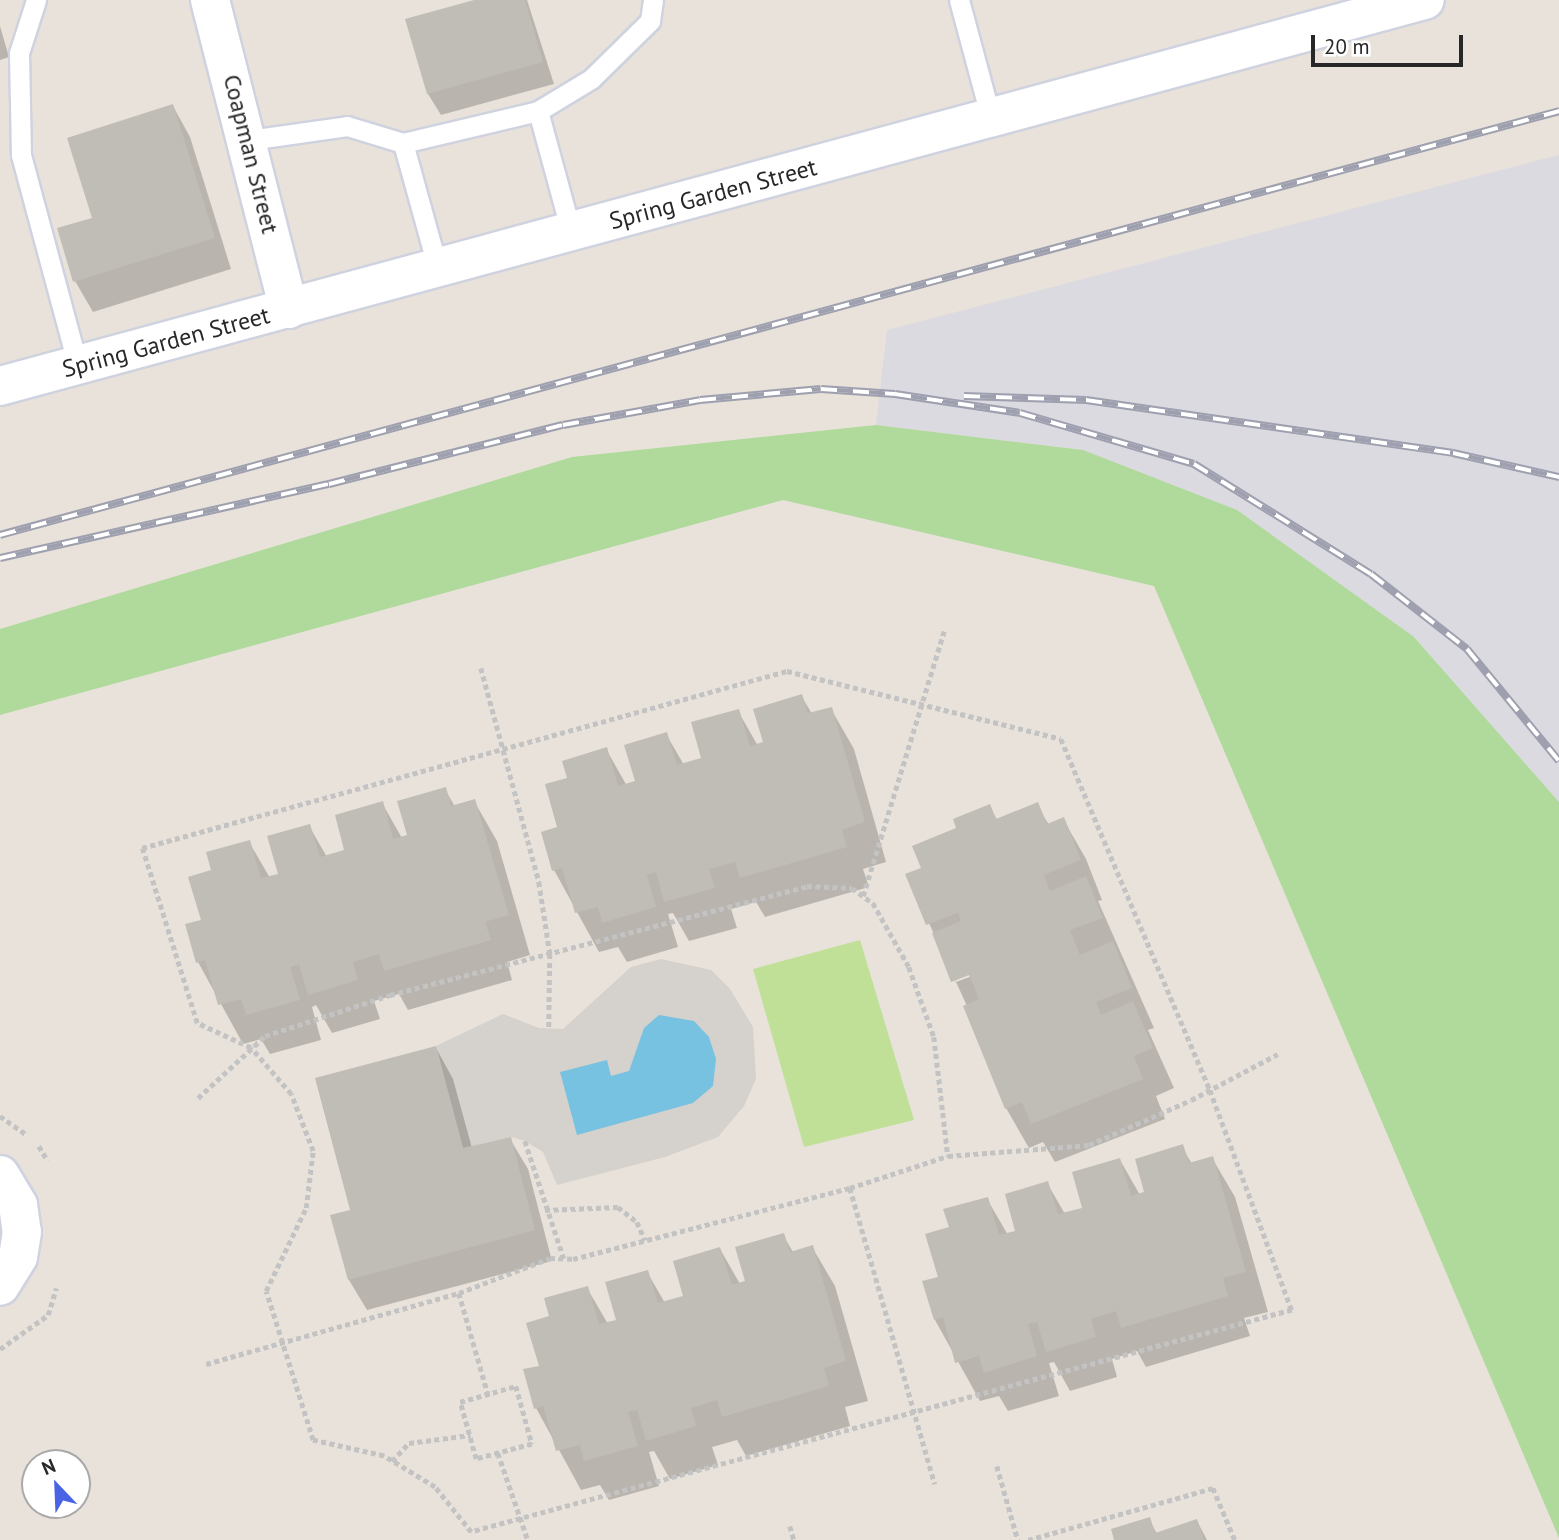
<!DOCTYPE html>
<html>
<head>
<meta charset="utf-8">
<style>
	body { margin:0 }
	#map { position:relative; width:1559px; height:1540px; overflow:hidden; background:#e8e2da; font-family:"PT Sans",sans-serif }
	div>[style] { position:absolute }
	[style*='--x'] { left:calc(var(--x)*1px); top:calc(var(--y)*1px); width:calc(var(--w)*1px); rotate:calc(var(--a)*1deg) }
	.industrial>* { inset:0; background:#dcdae1 }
	.green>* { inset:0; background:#afda9b }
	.pitch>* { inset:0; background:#c0e098 }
	.plaza>* { inset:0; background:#d5d1cc }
	.water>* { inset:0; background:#77c2e0 }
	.shadow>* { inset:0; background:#0003 }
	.building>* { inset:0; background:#c0bcb6 }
	.path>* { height:4.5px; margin-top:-2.25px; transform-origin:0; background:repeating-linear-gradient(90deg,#c3c3c3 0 5px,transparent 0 8.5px) }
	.roads { filter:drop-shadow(2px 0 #cfd2df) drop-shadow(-2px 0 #cfd2df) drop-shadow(0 2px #cfd2df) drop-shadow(0 -2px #cfd2df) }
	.lane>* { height:19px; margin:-9.5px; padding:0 9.5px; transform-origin:9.5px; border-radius:9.5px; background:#fff }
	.street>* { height:38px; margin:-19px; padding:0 19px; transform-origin:19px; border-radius:19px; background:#fff }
	.secondary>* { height:38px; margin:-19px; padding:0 19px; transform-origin:19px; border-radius:19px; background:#fff }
	.rail>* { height:8px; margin-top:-4px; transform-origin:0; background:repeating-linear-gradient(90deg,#fff 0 16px,#9ea0af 0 32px); box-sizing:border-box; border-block:2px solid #9ea0af }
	span { translate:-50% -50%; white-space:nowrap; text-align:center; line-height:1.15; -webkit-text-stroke:5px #fff; paint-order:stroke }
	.street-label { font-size:24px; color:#272727 }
	.north { position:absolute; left:21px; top:1449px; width:70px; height:70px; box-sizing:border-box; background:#fff; border:2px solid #a9a9a9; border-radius:50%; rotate:337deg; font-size:19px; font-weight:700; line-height:28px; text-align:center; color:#272727 }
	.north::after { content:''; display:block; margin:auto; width:24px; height:32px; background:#4963e5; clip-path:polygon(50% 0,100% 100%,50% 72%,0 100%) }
	.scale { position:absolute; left:1311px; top:35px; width:152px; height:32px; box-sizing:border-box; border:4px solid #272727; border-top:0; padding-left:9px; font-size:21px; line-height:24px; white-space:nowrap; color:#272727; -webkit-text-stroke:5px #fff; paint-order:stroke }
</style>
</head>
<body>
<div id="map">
	<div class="industrial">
		<i style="clip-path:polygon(1559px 155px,1559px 802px,1414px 637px,1083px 450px,876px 425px,887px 330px)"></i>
	</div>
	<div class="green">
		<i style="clip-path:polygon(876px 425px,1083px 450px,1237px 510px,1414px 637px,1559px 802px,1559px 1538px,1154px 586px,783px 500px,0 715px,0 629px,572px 457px)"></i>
	</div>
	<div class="pitch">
		<i style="clip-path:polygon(860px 940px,914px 1120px,804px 1147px,753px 969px)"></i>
	</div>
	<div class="plaza">
		<i style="clip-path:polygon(661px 959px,711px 970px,730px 989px,753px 1027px,756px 1079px,744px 1106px,718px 1137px,665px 1157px,557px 1185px,543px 1152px,525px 1141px,511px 1137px,463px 1148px,436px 1046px,503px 1014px,539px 1028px,563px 1029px,631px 967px)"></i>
	</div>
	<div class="water">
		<i style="clip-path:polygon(659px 1015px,694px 1021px,709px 1037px,716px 1059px,713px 1086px,693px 1103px,577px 1135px,560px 1072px,607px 1060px,611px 1076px,629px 1071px,644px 1028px)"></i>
	</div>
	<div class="shadow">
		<i style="clip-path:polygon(481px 0,527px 0,554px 84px,441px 115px,428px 94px,407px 20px)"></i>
		<i style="clip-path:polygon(0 26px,9px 57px,0 60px)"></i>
		<i style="clip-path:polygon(173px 106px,190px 137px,231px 269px,93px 312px,75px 281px,94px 219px)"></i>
		<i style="clip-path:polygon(802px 697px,812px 714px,831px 709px,854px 749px,886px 862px,863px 869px,869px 887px,765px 917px,756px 902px,731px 909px,737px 928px,689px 941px,673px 913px,668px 914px,678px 947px,627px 962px,618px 947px,599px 952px,554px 870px,570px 779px,606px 749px,627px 786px,637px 782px,666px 734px,684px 765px,703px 759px,738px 711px,758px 746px,765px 744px)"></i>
		<i style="clip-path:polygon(445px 789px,455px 807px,474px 801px,497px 841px,530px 955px,507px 962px,512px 980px,408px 1010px,399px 994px,374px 1001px,380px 1019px,332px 1033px,316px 1005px,312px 1007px,321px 1040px,270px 1054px,261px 1039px,243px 1044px,198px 962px,213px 871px,249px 842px,270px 878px,280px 875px,309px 826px,327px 857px,347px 852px,382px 803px,402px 838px,409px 836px)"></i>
		<i style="clip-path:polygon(evenodd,1037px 805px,1049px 825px,1063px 819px,1086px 859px,1102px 900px,1098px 901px,1154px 1028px,1148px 1030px,1174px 1088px,1156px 1096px,1165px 1119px,1055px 1162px,1043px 1142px,1029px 1148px,1006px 1108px,967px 1006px,907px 875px,923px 869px,959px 829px,989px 806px,998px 821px,1037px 805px,977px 970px,978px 974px,956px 982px,956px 978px,977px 970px)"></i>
		<i style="clip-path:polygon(436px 1048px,453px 1079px,472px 1148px,510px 1139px,528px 1169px,552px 1261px,367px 1310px,349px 1280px,352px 1212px)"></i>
		<i style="clip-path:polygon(1182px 1147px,1192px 1164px,1212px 1158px,1235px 1197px,1268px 1312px,1244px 1318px,1250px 1336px,1146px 1367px,1137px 1351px,1112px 1359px,1117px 1377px,1070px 1391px,1054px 1362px,1049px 1363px,1059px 1396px,1008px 1411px,999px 1396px,980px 1401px,935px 1320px,951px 1229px,987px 1199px,1008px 1235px,1018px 1233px,1047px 1183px,1065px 1214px,1084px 1209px,1120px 1160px,1140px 1195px,1147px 1193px)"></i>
		<i style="clip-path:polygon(783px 1235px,793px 1252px,812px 1247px,835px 1286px,868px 1401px,845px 1407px,850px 1426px,746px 1456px,737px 1440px,712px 1447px,718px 1465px,670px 1479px,654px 1451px,649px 1452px,659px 1486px,609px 1500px,600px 1485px,581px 1490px,536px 1408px,551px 1317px,587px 1288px,608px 1324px,618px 1321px,647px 1272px,665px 1303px,685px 1297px,720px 1249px,740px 1284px,747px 1282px)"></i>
		<i style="clip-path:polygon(1149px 1519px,1157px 1534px,1197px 1521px,1207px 1540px,1114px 1540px)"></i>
	</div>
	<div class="building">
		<i style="clip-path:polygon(474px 0,525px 0,543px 62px,427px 94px,405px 19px)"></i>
		<i style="clip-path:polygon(173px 104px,215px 238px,73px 282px,57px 228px,92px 218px,67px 138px)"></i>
		<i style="clip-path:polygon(802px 694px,808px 713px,832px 707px,865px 822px,842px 830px,847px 847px,740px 878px,735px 862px,709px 869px,715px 888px,664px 902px,656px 872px,647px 875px,656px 907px,602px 923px,598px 907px,575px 913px,562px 868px,552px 871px,541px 832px,557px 827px,545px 784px,567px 778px,562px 761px,607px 747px,618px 786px,635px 781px,624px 745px,667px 732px,677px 765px,701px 758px,691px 722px,739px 709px,750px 746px,763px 742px,753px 709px)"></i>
		<i style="clip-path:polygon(446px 787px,451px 806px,475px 799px,509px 915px,485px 922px,491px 940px,384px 971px,379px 954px,353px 962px,358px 980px,308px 995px,299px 964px,290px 967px,300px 1000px,246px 1015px,241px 999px,218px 1005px,205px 960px,196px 963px,185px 924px,201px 920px,188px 877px,211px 870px,206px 852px,250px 840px,261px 878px,278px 874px,267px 836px,310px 824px,320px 857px,344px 850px,335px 815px,383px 801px,393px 839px,407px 835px,397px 801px)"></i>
		<i style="clip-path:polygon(1038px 802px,1047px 824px,1064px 817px,1081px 860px,1044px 875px,1050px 891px,1086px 876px,1103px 918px,1070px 930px,1080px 955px,1113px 941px,1132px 988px,1096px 1002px,1101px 1015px,1133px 1001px,1153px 1048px,1134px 1056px,1143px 1079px,1031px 1124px,1022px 1102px,1005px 1109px,963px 1006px,979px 999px,969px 975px,951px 982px,932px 933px,961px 921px,958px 913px,926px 925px,905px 874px,921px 868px,912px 846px,956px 828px,953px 819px,990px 804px,996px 819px)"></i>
		<i style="clip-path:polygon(436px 1046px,463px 1148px,511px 1137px,535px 1230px,348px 1280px,330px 1215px,350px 1210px,315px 1078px)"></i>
		<i style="clip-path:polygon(1183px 1144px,1189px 1163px,1213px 1156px,1246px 1272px,1223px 1278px,1228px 1296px,1121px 1328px,1116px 1311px,1091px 1319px,1096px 1337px,1046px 1352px,1037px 1322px,1028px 1324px,1037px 1356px,984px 1373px,979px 1356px,955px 1363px,943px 1317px,934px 1320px,922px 1281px,938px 1277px,925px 1234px,949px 1227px,943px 1209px,988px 1197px,999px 1235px,1015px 1231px,1005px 1194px,1048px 1181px,1058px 1214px,1082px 1208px,1072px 1172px,1120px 1158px,1131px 1196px,1144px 1192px,1135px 1159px)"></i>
		<i style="clip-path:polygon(784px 1233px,790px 1252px,813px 1245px,846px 1361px,824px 1368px,829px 1386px,722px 1417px,717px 1400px,691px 1408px,696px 1426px,646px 1441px,637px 1410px,628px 1412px,638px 1446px,584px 1461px,580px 1445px,556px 1451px,543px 1406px,534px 1409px,523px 1369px,539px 1366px,526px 1323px,549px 1316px,544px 1298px,588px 1286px,599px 1324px,616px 1320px,605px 1282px,648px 1270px,658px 1303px,683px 1296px,673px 1261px,720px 1247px,732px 1285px,745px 1281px,735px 1247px)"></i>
		<i style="clip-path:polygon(1150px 1517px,1155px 1533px,1197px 1519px,1204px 1540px,1114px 1540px,1111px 1529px)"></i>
	</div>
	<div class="path">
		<i style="--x:481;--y:668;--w:222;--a:74.8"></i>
		<i style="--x:539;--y:882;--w:73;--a:81.3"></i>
		<i style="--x:550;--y:954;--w:74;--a:90.8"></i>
		<i style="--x:787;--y:671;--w:282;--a:13.9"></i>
		<i style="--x:1061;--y:739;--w:381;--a:67"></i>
		<i style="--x:1210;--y:1090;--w:235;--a:69.6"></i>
		<i style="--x:1292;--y:1310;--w:850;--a:164.87"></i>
		<i style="--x:471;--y:1532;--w:58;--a:-128.7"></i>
		<i style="--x:435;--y:1487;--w:60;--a:-148.7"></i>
		<i style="--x:384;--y:1456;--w:73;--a:-167.3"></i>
		<i style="--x:313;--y:1440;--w:156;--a:-107.5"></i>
		<i style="--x:266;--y:1291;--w:92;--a:-64.3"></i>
		<i style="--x:306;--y:1208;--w:57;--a:-83"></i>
		<i style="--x:313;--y:1151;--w:61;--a:-111.1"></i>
		<i style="--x:291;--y:1094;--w:61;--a:-131"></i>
		<i style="--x:251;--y:1048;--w:60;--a:-155.2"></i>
		<i style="--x:197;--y:1023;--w:183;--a:-107.4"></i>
		<i style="--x:142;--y:848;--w:669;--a:-15.35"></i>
		<i style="--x:863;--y:896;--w:277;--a:-73"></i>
		<i style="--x:198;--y:1098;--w:91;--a:-42.8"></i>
		<i style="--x:265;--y:1036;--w:132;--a:-18.2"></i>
		<i style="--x:390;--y:995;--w:431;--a:-14.6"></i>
		<i style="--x:807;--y:886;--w:45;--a:2.5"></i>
		<i style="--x:852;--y:888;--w:26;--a:36"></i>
		<i style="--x:873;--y:903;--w:73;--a:60.6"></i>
		<i style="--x:909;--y:967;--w:74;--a:70.3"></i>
		<i style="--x:934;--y:1037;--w:120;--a:83.3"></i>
		<i style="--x:0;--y:1116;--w:33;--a:35"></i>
		<i style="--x:525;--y:1141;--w:124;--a:71.7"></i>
		<i style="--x:39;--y:1146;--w:17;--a:59"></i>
		<i style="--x:850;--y:1188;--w:308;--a:74"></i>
		<i style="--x:545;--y:1210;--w:73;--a:-2.4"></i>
		<i style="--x:618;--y:1207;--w:24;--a:38"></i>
		<i style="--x:637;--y:1222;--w:20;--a:66"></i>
		<i style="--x:459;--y:1293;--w:105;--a:74"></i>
		<i style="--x:0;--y:1349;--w:59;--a:-35.3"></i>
		<i style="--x:48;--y:1315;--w:28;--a:-73"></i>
		<i style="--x:206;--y:1364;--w:263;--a:-15.7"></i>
		<i style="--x:459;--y:1293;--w:97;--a:-21"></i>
		<i style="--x:550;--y:1258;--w:23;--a:2"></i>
		<i style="--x:573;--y:1259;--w:286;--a:-14.4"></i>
		<i style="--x:850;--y:1188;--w:103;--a:-18.1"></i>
		<i style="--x:948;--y:1156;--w:141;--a:-4.5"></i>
		<i style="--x:1089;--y:1145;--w:111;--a:-23.8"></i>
		<i style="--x:1191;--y:1100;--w:98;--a:-27.9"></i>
		<i style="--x:516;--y:1386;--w:60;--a:74.6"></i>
		<i style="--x:532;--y:1444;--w:58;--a:165"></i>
		<i style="--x:476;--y:1459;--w:59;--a:-105.7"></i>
		<i style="--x:460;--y:1402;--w:58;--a:-15.9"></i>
		<i style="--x:498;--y:1453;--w:92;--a:71"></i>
		<i style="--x:392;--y:1461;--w:25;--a:-47"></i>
		<i style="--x:409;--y:1443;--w:62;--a:-7.5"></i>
		<i style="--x:997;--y:1466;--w:77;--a:74.2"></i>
		<i style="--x:790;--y:1526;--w:15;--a:74"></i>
		<i style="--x:1028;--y:1540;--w:192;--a:-15.7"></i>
		<i style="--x:1213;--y:1488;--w:56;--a:67.1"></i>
	</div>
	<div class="roads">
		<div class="lane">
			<i style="--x:36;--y:0;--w:56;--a:107.8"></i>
			<i style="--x:19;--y:53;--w:102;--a:88.9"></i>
			<i style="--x:21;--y:155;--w:219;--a:74.9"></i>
			<i style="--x:959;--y:0;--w:123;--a:74.9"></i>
			<i style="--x:538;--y:111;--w:62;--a:-31.1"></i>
			<i style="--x:591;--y:79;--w:83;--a:-44.5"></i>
			<i style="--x:650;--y:21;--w:21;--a:-82"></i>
			<i style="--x:249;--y:140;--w:99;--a:-8.1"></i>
			<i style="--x:347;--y:126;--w:59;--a:16.9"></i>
			<i style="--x:403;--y:143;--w:139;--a:-13.3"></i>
			<i style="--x:538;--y:111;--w:125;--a:74.7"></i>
			<i style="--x:403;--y:143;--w:131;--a:74.5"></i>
		</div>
		<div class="street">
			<i style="--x:210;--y:0;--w:319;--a:75.7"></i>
			<i style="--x:0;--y:1175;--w:35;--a:59"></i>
			<i style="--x:18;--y:1205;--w:27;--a:82"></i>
			<i style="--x:22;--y:1232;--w:25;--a:99"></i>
			<i style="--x:18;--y:1257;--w:34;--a:122"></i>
		</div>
		<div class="secondary">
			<i style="--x:0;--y:386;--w:1476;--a:-15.16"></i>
		</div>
	</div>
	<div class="rail">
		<i style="--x:964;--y:396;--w:122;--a:1.9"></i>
		<i style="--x:1086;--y:400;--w:371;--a:8.2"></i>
		<i style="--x:1453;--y:453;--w:109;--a:12.8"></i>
		<i style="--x:0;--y:535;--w:1616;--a:-15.21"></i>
		<i style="--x:0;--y:558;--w:337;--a:-12.7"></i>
		<i style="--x:329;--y:484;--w:241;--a:-14.2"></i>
		<i style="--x:563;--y:425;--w:139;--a:-10.3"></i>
		<i style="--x:700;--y:400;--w:121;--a:-5.2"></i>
		<i style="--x:821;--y:389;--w:74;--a:3.9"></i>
		<i style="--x:895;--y:394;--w:126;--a:8.6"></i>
		<i style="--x:1020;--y:413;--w:181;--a:16.3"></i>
		<i style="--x:1194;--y:464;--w:208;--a:31.9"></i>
		<i style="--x:1371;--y:574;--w:122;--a:38"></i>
		<i style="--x:1467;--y:649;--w:145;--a:50.6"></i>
	</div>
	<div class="street-label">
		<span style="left:251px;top:154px;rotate:76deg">Coapman Street</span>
		<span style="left:713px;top:194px;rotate:-15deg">Spring Garden Street</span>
		<span style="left:166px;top:342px;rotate:-15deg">Spring Garden Street</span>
	</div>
	<div class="north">N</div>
	<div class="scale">20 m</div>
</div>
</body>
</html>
